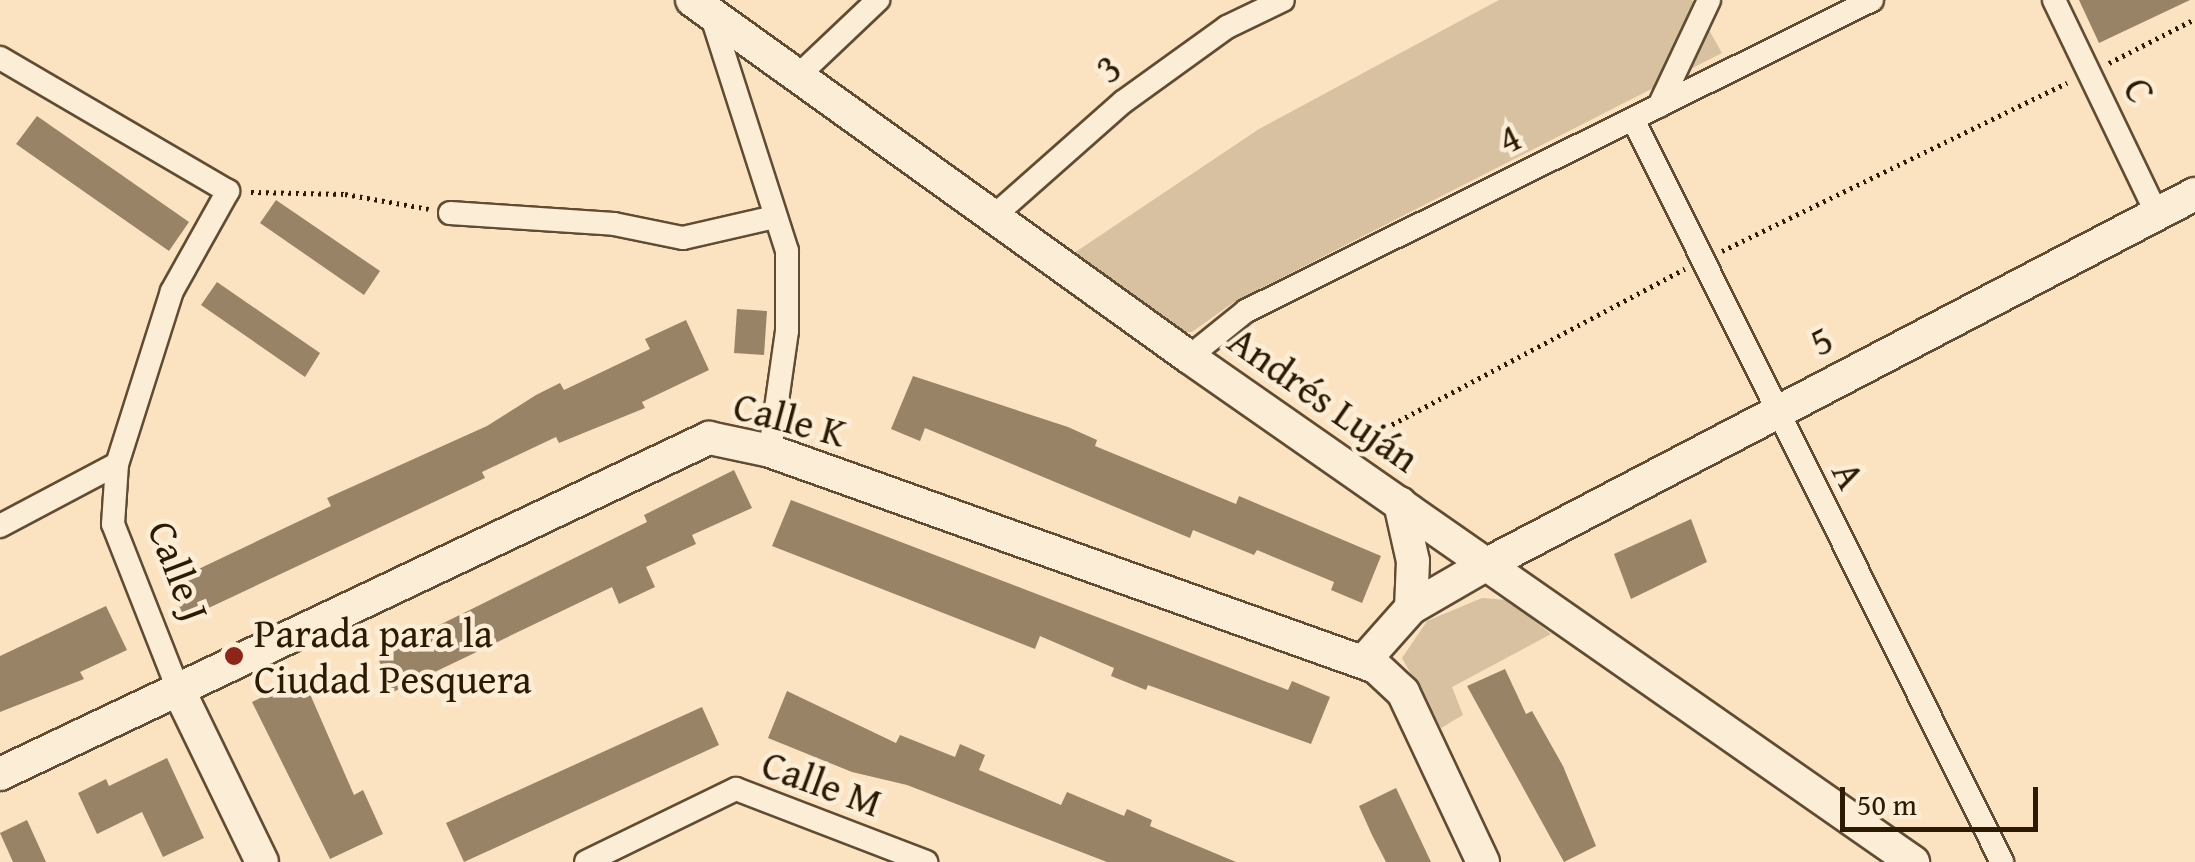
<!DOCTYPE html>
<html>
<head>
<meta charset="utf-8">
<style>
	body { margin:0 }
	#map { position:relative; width:2195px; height:862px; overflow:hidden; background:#fbe3c1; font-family:"Gentium Book Plus",serif }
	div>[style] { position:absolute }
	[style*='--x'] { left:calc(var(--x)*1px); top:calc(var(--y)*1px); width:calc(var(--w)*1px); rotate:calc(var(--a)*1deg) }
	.green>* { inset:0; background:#d8c1a1 }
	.building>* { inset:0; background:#988366 }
	.path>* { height:5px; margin-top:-2.5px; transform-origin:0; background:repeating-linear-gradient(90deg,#2c1a03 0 2.5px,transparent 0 7.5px) }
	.roads { filter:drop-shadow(2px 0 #604c32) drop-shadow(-2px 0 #604c32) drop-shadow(0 2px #604c32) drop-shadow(0 -2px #604c32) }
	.street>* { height:22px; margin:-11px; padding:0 11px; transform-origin:11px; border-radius:11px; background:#fcedd7 }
	.secondary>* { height:32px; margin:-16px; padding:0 16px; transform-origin:16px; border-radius:16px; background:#fcedd7 }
	.dots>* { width:28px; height:28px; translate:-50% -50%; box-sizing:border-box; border:5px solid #fcedd7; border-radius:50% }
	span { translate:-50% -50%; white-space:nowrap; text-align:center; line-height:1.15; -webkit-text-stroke:9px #fcedd7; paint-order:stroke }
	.street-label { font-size:40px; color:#2c1a03 }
	.poi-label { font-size:40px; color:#2c1a03 }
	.left { translate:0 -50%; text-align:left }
	.scale { position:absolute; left:1840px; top:787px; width:198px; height:45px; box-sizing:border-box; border:5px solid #2c1a03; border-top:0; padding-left:12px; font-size:30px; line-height:35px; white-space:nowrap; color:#2c1a03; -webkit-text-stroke:8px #fcedd7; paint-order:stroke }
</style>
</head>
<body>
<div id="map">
	<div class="green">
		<i style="clip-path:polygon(1499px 0,1692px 0,1722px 53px,1234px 302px,1192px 332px,1174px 333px,1074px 253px,1259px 129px)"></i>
		<i style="clip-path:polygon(1482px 598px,1508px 600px,1551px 634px,1452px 687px,1463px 715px,1441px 728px,1402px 658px,1427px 621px)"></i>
	</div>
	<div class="building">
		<i style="clip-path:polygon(2079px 0,2190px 0,2099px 43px)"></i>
		<i style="clip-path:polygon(37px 116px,189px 222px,169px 251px,16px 144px)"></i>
		<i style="clip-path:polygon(276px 200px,380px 271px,364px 295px,260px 223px)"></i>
		<i style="clip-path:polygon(217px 282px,320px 353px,305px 377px,201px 305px)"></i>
		<i style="clip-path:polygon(737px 309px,767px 311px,764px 355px,734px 353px)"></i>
		<i style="clip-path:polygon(686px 320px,709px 370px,642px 402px,645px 408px,559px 443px,556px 437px,482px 472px,485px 478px,185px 619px,169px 583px,331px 506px,327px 498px,487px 426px,536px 395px,560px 383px,564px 390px,650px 349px,645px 339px)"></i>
		<i style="clip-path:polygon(913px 376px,1068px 427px,1097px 440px,1095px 446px,1236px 504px,1239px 496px,1381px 556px,1362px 603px,1331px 590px,1334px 582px,1257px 550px,1254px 555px,1193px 530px,1190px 538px,925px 428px,920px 441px,891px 429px)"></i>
		<i style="clip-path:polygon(734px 470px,752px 508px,692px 535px,696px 544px,646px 567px,655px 587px,619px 604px,612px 587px,393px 692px,377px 656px,647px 522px,644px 515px)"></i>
		<i style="clip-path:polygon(791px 500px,1288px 690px,1292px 681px,1330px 697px,1311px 744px,1148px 685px,1146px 690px,1111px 676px,1114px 668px,1040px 636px,1035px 649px,772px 546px)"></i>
		<i style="clip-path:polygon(1691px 519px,1707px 562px,1631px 599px,1614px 554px)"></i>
		<i style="clip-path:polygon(106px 606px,127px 650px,80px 672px,84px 679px,0 712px,0 656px)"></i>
		<i style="clip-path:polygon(1505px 669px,1526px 714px,1532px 711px,1563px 766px,1596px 846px,1564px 862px,1467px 686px)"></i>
		<i style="clip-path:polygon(303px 678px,354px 795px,363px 790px,383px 834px,330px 859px,252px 702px)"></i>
		<i style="clip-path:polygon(787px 691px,896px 743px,900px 735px,955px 757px,960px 744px,985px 755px,979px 770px,1061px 805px,1067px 792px,1124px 816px,1127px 809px,1152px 820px,1150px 826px,1236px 862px,1107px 862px,907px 785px,852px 772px,768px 738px)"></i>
		<i style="clip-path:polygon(702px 707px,719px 745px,464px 862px,446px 823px)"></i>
		<i style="clip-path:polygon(167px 758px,204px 838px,163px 857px,142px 812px,97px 834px,78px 793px,106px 779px,109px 786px)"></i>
		<i style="clip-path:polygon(1396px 788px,1431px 862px,1386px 862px,1372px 835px,1359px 806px)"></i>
		<i style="clip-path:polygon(27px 820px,46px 862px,13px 862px,0 833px)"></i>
	</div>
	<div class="path">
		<i style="--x:2109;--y:63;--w:97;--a:-27.1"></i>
		<i style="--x:251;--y:192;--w:94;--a:1.2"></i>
		<i style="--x:345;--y:194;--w:85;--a:10.1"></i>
		<i style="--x:1722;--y:251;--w:384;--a:-26"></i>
		<i style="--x:1359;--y:442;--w:369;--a:-28"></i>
	</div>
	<div class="roads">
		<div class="street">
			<i style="--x:2054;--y:0;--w:237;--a:64.3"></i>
			<i style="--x:711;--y:14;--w:249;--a:72.2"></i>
			<i style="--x:787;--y:251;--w:80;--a:90"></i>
			<i style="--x:787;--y:331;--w:121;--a:98.1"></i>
			<i style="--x:0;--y:58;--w:264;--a:30.3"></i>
			<i style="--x:228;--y:191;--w:115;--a:119.2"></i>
			<i style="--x:172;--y:291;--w:182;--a:107.6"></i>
			<i style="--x:117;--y:464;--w:60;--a:93.8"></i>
			<i style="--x:113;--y:524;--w:177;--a:68.5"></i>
			<i style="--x:800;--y:74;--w:108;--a:-43.5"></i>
			<i style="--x:1659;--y:106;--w:117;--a:-64.7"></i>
			<i style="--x:1633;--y:119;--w:830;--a:63.59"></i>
			<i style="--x:450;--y:213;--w:164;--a:3.8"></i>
			<i style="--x:614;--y:224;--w:70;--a:11.5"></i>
			<i style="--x:683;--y:238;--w:94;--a:-12.9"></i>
			<i style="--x:994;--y:216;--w:172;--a:-41.5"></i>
			<i style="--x:1123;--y:102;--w:128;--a:-35.8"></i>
			<i style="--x:1227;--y:27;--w:62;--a:-25.7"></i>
			<i style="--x:1189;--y:357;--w:73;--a:-38.9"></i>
			<i style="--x:1246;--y:311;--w:699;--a:-26.42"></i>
			<i style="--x:0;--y:526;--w:132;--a:-27.9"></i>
			<i style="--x:586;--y:862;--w:167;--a:-26"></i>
			<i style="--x:736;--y:789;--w:204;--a:21"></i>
		</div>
		<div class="secondary">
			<i style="--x:692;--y:0;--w:612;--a:35.69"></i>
			<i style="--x:1189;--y:357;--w:883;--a:34.9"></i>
			<i style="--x:1400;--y:503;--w:59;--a:77.4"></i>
			<i style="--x:1413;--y:561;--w:47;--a:92.4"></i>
			<i style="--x:1364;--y:661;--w:71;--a:-48.4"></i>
			<i style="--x:1411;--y:608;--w:88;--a:-30.1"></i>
			<i style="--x:1487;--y:564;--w:799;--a:-27.59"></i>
			<i style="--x:178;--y:689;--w:192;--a:64.1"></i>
			<i style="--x:0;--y:774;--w:785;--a:-25.36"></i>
			<i style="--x:709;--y:438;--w:62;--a:12"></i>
			<i style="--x:770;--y:451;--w:643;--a:19.62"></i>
			<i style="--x:1376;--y:667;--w:37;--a:43"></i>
			<i style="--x:1403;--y:692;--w:188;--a:64.8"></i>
		</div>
	</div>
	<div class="dots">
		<i style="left:234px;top:656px;background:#8f2418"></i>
	</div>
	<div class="street-label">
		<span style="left:1108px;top:68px;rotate:-38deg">3</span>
		<span style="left:2140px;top:90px;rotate:65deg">C</span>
		<span style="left:1509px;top:138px;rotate:-26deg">4</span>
		<span style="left:1821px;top:340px;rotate:-27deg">5</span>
		<span style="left:1324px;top:399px;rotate:35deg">Andrés Luján</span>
		<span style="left:790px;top:419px;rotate:15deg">Calle K</span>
		<span style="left:1849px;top:475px;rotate:63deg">A</span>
		<span style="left:179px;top:571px;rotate:69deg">Calle J</span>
		<span style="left:822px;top:783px;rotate:20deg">Calle M</span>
	</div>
	<div class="poi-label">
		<span class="left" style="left:254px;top:656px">Parada para la<br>Ciudad Pesquera</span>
	</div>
	<div class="scale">50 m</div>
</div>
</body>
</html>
